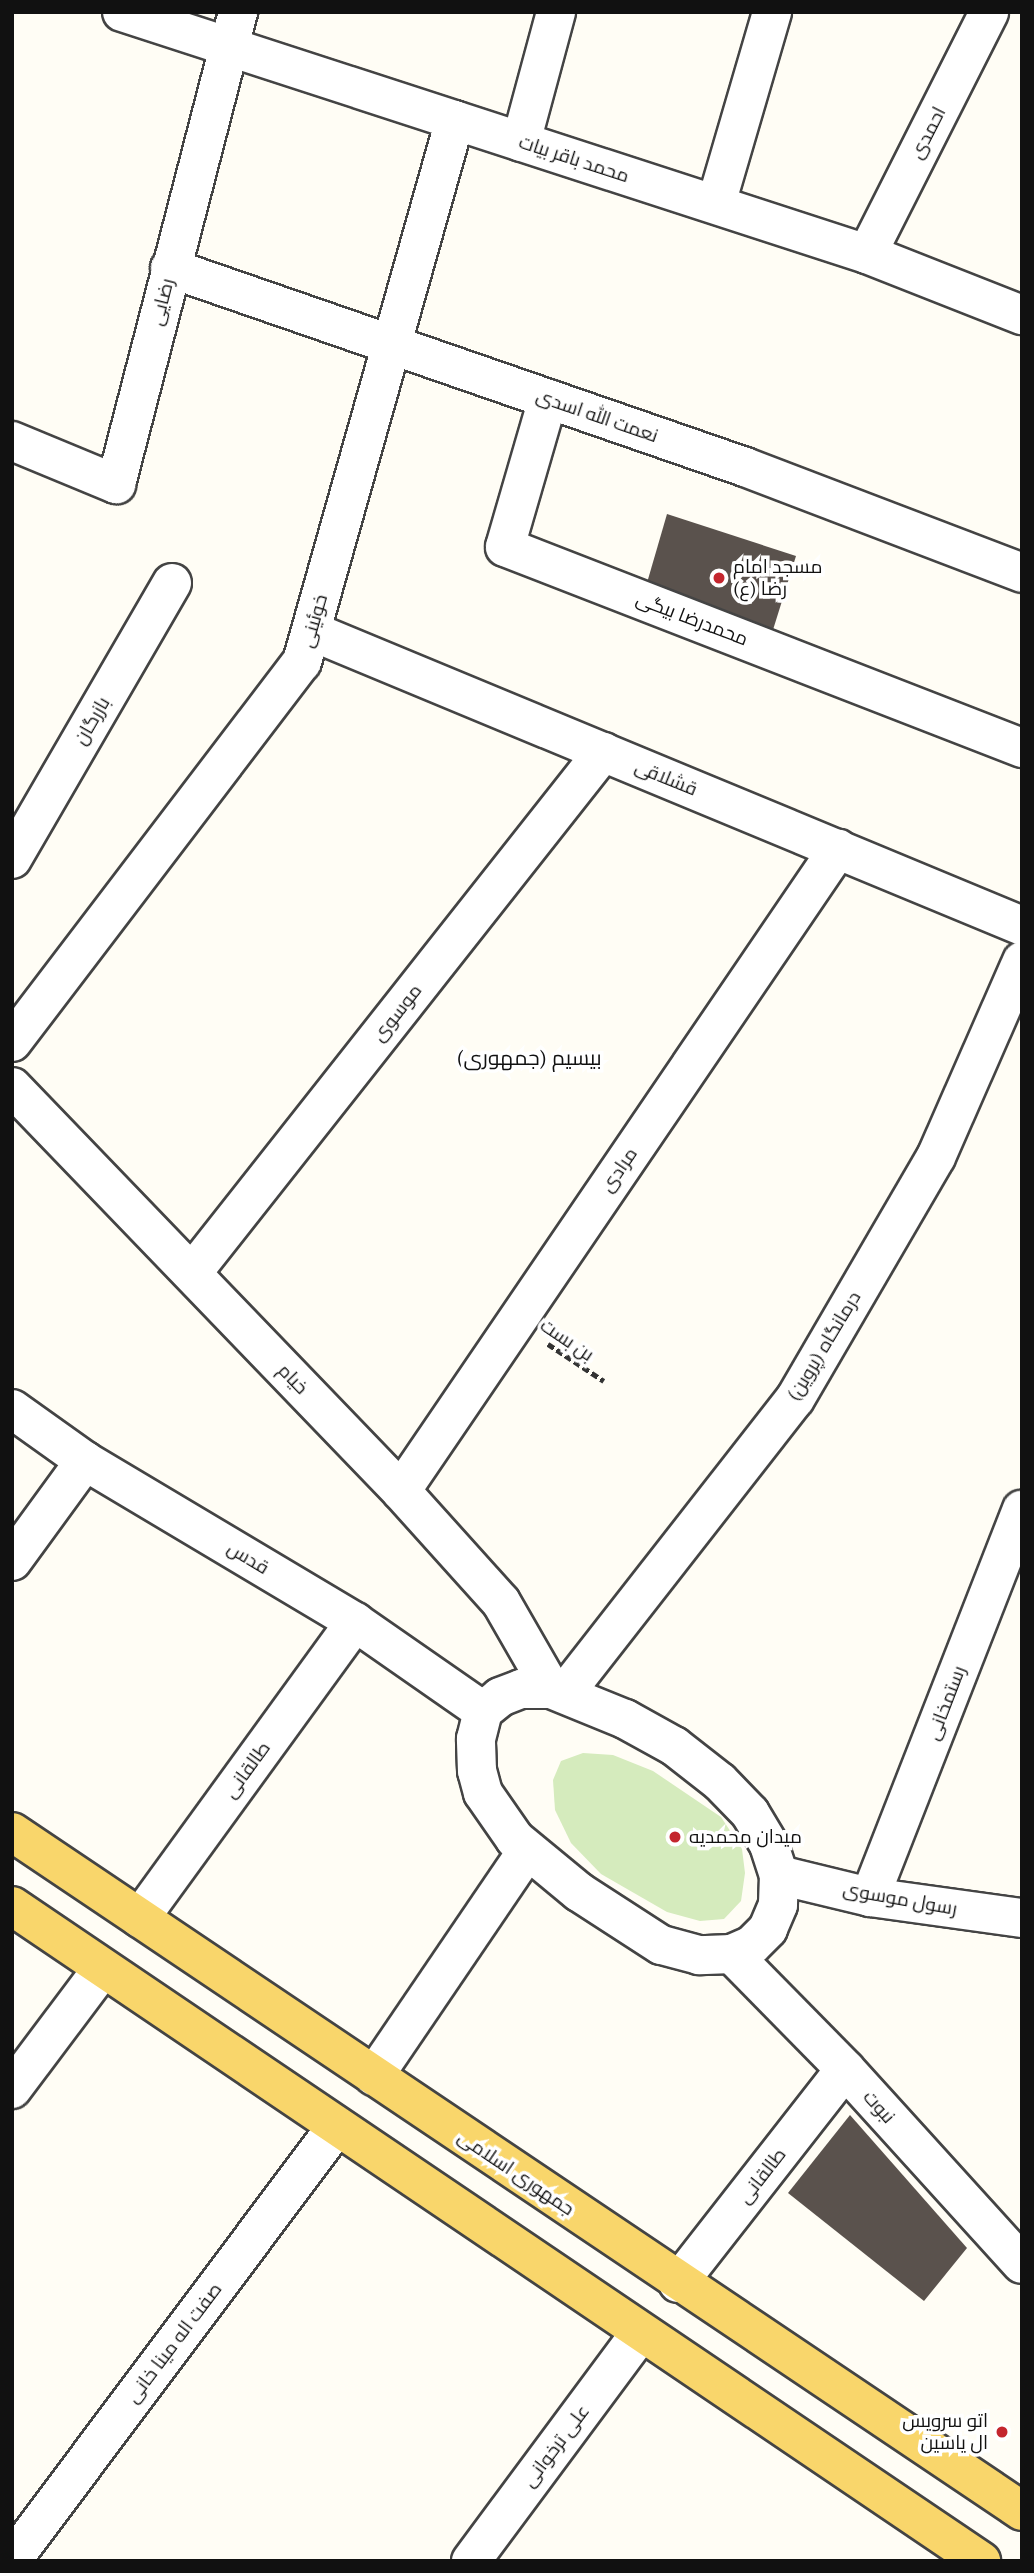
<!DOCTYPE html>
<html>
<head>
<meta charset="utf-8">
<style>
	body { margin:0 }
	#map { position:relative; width:1034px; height:2573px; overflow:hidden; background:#fffdf5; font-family:"Source Serif 4",Cairo,serif }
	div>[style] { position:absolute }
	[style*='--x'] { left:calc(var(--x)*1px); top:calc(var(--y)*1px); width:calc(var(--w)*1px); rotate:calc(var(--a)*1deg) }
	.green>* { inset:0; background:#d5ebbd }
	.building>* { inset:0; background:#5a524d }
	.path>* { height:4.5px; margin-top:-2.25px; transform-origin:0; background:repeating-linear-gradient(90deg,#333 0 7px,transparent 0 10.5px) }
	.roads { filter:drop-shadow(2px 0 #444) drop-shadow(-2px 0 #444) drop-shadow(0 2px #444) drop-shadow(0 -2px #444) }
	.minor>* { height:38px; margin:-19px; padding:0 19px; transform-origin:19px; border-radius:19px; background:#fff }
	.major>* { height:38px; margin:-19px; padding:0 19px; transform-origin:19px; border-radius:19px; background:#f9d66b }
	.dots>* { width:19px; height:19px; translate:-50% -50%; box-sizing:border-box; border:4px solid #fff; border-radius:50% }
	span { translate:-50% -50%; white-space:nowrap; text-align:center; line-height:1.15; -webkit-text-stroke:7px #fff; paint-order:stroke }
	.street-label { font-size:19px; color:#111 }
	.poi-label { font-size:19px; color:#111 }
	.left { translate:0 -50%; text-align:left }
	.right { translate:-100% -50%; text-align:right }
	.neighbourhood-label { font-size:21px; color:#111 }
	.frame { position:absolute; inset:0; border:14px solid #111; pointer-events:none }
</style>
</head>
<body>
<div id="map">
	<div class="green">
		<i style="clip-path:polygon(583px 1753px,613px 1755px,653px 1771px,721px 1817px,742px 1849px,745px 1873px,741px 1901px,724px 1919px,700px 1921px,667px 1912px,601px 1874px,571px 1843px,555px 1810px,553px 1780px,561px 1761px)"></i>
	</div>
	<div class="building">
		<i style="clip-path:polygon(667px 514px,796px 556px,767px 649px,642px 600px)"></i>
		<i style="clip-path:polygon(850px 2115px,967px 2248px,924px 2301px,788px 2193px)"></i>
	</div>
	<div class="path">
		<i style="--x:548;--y:1344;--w:67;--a:33.5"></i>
	</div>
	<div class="roads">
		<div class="minor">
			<i style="--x:122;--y:12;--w:783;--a:18"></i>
			<i style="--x:867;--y:254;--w:167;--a:21.5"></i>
			<i style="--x:521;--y:142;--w:135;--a:-74.9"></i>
			<i style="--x:716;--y:204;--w:200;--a:-73.7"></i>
			<i style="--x:867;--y:254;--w:271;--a:-63.2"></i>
			<i style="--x:170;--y:268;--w:608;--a:19.09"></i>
			<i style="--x:745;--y:467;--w:297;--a:20.9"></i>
			<i style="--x:548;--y:399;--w:154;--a:106.2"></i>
			<i style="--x:505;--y:547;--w:555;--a:21.25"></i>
			<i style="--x:12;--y:441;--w:113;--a:22.5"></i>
			<i style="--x:116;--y:484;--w:488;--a:-75.5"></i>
			<i style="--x:311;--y:631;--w:770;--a:22.53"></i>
			<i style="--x:12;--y:859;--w:319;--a:-59.9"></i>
			<i style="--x:12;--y:1042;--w:478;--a:-52.7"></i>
			<i style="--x:302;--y:662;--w:563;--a:-74.24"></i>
			<i style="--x:12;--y:1087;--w:561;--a:46.08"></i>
			<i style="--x:401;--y:1491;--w:149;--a:48"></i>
			<i style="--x:501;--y:1602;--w:100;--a:60.1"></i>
			<i style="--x:192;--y:1273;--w:664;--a:-51.73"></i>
			<i style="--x:12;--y:1409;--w:90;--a:35.5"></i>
			<i style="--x:85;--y:1461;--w:314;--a:30.8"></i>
			<i style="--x:355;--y:1622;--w:156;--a:34.8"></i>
			<i style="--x:401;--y:1491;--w:777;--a:-55.76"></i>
			<i style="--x:12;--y:1561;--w:124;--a:-53.9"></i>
			<i style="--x:521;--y:1689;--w:30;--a:0"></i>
			<i style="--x:551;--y:1689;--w:80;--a:22.1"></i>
			<i style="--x:625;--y:1719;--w:56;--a:28.9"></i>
			<i style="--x:674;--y:1746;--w:58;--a:38"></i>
			<i style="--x:720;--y:1782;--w:43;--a:45.9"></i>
			<i style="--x:750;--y:1813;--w:37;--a:59"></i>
			<i style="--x:769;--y:1845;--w:32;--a:72"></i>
			<i style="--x:779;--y:1875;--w:30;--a:92"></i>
			<i style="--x:778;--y:1905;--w:26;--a:113"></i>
			<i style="--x:768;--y:1929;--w:23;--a:135"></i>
			<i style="--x:752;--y:1945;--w:22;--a:156"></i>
			<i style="--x:732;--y:1954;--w:33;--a:178"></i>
			<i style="--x:699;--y:1955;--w:39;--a:-165"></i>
			<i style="--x:661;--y:1945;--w:98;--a:-147.1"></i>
			<i style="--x:579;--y:1892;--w:83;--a:-140.4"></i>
			<i style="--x:515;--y:1839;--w:56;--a:-124.8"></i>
			<i style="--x:483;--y:1793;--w:23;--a:-105"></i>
			<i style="--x:477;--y:1771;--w:32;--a:-92"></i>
			<i style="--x:476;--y:1739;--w:29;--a:-76"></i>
			<i style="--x:483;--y:1711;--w:22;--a:-39"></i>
			<i style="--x:500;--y:1697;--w:22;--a:-21"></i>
			<i style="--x:565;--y:1693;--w:373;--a:-52"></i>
			<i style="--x:795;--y:1399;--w:280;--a:-59.8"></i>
			<i style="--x:936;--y:1157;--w:214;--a:-66.3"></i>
			<i style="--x:779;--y:1875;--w:94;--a:13.6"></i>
			<i style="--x:870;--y:1897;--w:153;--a:7.9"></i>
			<i style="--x:870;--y:1897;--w:416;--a:-68.6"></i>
			<i style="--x:140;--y:1918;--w:366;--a:-54"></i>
			<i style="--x:732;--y:1954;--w:161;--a:45.5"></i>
			<i style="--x:845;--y:2069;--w:263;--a:47.8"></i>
			<i style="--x:374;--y:2076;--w:272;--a:-55.8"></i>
			<i style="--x:12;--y:2089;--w:151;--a:-53.1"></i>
			<i style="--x:678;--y:2283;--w:271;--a:-52"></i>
			<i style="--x:12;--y:2560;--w:542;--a:-53.17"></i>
			<i style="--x:471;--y:2561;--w:285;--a:-53.4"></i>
		</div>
		<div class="major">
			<i style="--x:12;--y:1832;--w:1217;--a:33.91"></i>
			<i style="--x:12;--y:1906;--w:1170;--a:34.06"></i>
		</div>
	</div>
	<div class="dots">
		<i style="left:719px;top:578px;background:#c4262e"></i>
		<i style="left:675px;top:1837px;background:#c4262e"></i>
		<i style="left:1002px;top:2432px;background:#c4262e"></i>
	</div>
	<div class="street-label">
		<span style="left:928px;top:133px;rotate:-63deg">احمدی</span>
		<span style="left:574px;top:159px;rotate:18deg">محمد باقر بیات</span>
		<span style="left:162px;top:302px;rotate:-76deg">رضایی</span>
		<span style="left:597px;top:416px;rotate:19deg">نعمت الله اسدی</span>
		<span style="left:692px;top:619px;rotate:21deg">محمدرضا بیگی</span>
		<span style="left:314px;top:621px;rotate:-74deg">خوئینی</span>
		<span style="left:92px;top:721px;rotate:-60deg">بازرگان</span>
		<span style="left:666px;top:778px;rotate:22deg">قشلاقی</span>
		<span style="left:397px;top:1013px;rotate:-52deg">موسوی</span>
		<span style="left:619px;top:1170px;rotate:-56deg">مرادی</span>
		<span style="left:567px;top:1340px;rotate:34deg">بن بست</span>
		<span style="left:824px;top:1346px;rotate:-59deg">درمانگاه (پروین)</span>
		<span style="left:293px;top:1379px;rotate:46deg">خیام</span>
		<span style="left:248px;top:1558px;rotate:31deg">قدس</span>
		<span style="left:946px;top:1703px;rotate:-69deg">رستمخانی</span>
		<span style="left:247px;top:1770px;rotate:-54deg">طالقانی</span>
		<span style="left:900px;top:1899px;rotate:10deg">رسول موسوی</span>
		<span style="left:879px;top:2107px;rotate:48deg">نبوت</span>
		<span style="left:516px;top:2173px;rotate:34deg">جمهوری اسلامی</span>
		<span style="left:762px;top:2176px;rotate:-52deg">طالقانی</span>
		<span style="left:174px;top:2343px;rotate:-53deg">صفت اله مینا خانی</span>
		<span style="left:556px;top:2446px;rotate:-53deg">علی ترخوانی</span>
	</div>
	<div class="poi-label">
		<span class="left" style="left:733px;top:578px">مسجد امام<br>رضا (ع)</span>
		<span class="left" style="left:689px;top:1837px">میدان محمدیه</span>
		<span class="right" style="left:988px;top:2432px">اتو سرویس<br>ال یاسین</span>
	</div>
	<div class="neighbourhood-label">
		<span style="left:529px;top:1058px">(بیسیم (جمهوری</span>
	</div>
	<div class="frame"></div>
</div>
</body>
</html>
